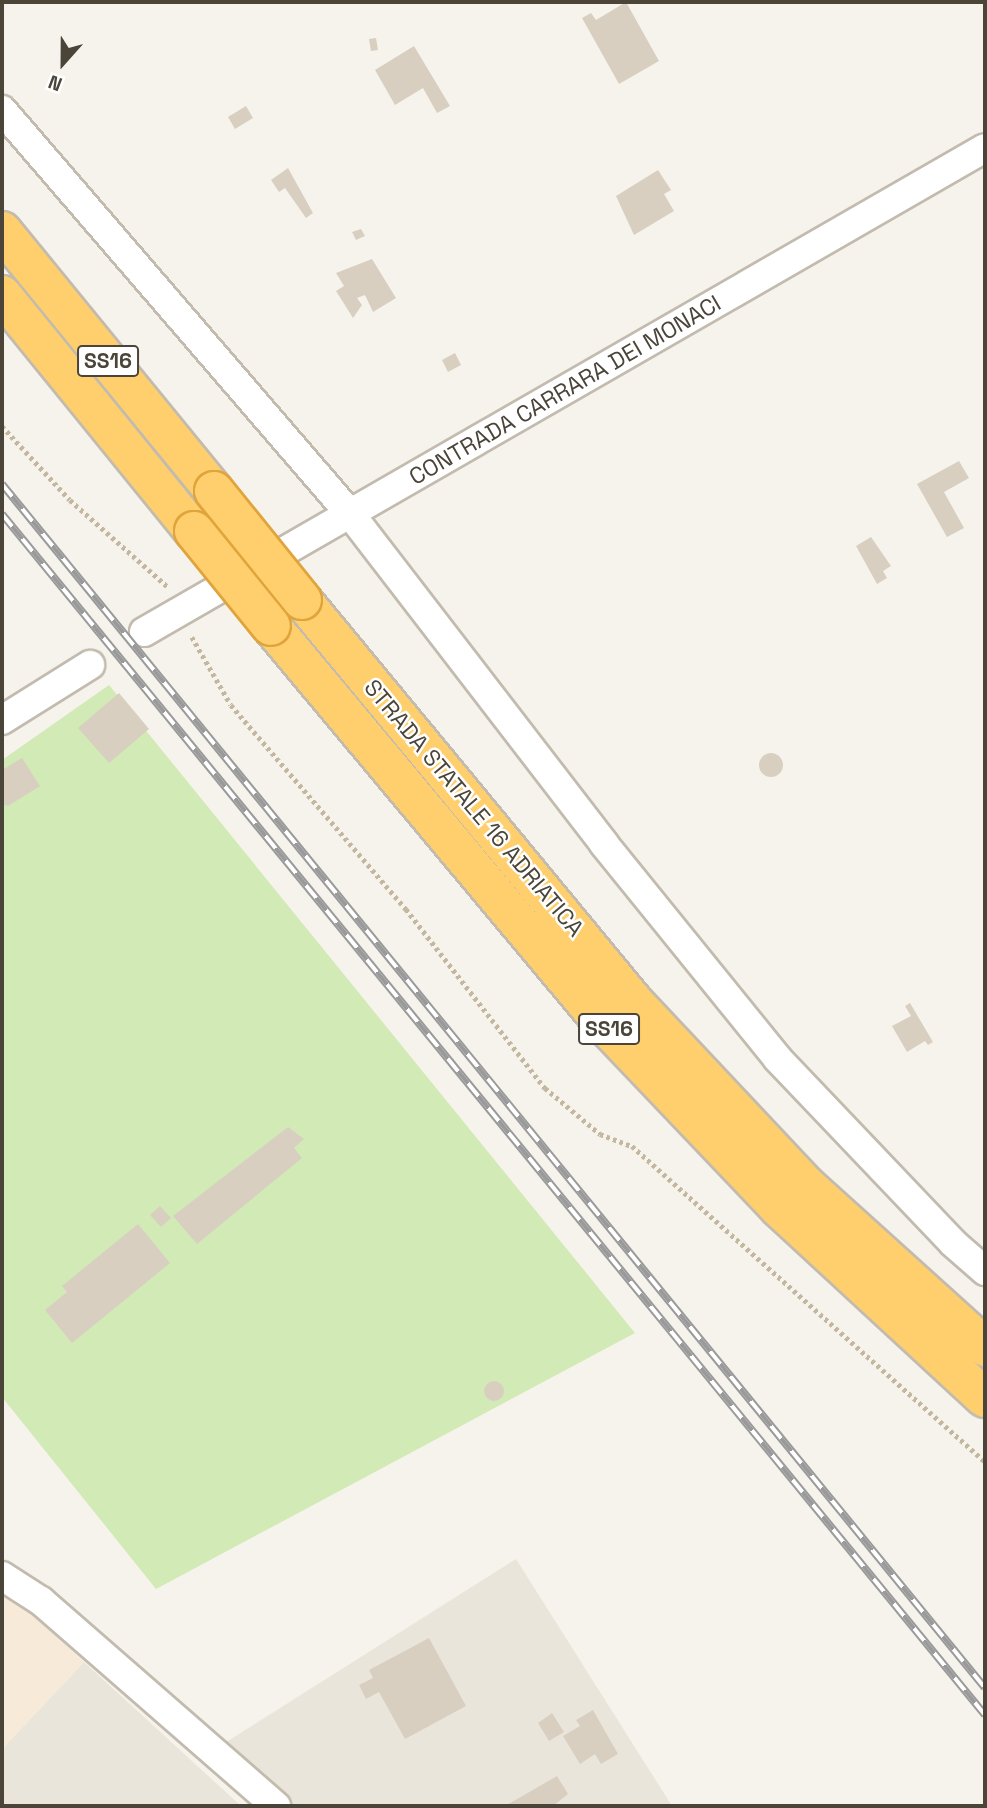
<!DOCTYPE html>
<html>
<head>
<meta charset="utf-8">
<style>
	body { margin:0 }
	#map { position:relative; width:987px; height:1808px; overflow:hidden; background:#f6f3ec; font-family:"Space Grotesk",sans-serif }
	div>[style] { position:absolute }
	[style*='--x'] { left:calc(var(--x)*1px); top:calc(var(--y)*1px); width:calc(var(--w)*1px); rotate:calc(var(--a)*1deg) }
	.residential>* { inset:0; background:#eae5da }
	.commercial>* { inset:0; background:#f7ead8 }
	.green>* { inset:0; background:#d2eab5 }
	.building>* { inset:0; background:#d8cfc1 }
	.round { border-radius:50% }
	.path>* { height:4.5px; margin-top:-2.25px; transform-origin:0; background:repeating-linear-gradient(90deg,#c4b79f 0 3.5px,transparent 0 7px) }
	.roads { filter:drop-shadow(2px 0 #c2bbae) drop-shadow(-2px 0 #c2bbae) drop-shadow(0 2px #c2bbae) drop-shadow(0 -2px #c2bbae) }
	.street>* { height:28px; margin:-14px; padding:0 14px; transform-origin:14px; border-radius:14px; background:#fff }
	.highway>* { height:38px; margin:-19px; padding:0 19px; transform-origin:19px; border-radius:19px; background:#ffcf6e }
	.rail>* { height:8px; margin-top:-4px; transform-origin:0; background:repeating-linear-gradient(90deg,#fff 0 16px,#9a9a9a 0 32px); box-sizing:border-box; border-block:2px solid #9a9a9a }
	.bridges { filter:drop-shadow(2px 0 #e0a43c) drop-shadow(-2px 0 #e0a43c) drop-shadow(0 2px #e0a43c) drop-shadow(0 -2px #e0a43c) }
	.highway-bridge>* { height:38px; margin:-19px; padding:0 19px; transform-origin:19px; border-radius:19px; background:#ffcf6e }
	span { translate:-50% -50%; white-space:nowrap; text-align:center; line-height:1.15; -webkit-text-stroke:5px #fff; paint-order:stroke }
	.shield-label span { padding:2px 5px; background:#fff; border:2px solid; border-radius:5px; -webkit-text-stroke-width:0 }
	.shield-label { font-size:21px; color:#4b4439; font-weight:700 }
	.street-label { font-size:23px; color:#4b4439 }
	.frame { position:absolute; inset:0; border:4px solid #4b4439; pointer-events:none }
	.north { position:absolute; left:28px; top:28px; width:70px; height:70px; -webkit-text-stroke:5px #fff; paint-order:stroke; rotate:201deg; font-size:19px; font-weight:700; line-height:28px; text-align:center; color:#4b4439 }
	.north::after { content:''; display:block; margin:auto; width:24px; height:32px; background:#4b4439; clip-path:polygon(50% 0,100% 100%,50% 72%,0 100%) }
</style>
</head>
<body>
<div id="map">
	<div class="residential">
		<i style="clip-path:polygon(516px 1559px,672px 1806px,290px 1806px,220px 1746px)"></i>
		<i style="clip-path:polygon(84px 1662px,241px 1806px,2px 1806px,2px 1749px)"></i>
	</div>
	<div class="commercial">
		<i style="clip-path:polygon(2px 1595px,29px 1611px,84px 1662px,2px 1749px)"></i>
	</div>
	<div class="green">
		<i style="clip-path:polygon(109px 685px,635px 1333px,156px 1589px,2px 1397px,2px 760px)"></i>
	</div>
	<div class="building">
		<i style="clip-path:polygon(626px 2px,659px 61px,619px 84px,582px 18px,591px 13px,596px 20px)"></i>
		<i style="clip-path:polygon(376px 38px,378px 50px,371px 51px,369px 39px)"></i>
		<i style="clip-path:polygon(414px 46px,450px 106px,437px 113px,423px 88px,395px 105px,375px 70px)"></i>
		<i style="clip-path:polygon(246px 106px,253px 118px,235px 129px,228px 117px)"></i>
		<i style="clip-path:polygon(288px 168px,313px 213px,306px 218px,285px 188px,279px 192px,271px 180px)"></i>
		<i style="clip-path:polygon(658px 170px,671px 190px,664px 194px,674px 211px,634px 235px,616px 196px)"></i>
		<i style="clip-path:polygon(361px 229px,365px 236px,356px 240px,352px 232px)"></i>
		<i style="clip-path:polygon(372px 259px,396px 298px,373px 312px,365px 295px,357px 298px,362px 305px,353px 318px,336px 291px,344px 286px,336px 273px)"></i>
		<i style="clip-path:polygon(455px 353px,461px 365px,448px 372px,442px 360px)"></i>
		<i style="clip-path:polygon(959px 461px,969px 478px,944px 492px,964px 528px,947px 537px,917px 484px)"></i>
		<i style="clip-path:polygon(871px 537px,891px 566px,883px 571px,887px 578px,877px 584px,856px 546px)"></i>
		<i style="clip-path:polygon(119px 693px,149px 729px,109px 763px,78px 728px)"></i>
		<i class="round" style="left:759px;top:753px;width:24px;height:24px"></i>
		<i style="clip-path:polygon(22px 758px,40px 786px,8px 806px,2px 804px,2px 770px)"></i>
		<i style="clip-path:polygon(910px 1003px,933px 1042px,928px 1045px,925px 1041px,907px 1052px,892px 1026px,911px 1016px,905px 1006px)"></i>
		<i style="clip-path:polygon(288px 1127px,304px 1139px,294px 1148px,302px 1158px,197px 1244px,173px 1216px)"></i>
		<i style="clip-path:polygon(160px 1206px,171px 1218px,161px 1227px,150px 1215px)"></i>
		<i style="clip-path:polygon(138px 1224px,170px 1263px,72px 1343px,45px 1310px,67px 1292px,62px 1286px)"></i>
		<i class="round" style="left:484px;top:1381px;width:20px;height:20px"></i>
		<i style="clip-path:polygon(429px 1638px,466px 1706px,405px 1739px,379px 1692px,366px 1699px,359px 1685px,373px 1678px,369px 1670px)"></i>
		<i style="clip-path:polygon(593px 1710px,618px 1754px,601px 1764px,595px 1754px,580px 1764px,563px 1736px,580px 1726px,576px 1720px)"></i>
		<i style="clip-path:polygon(552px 1713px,564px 1732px,549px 1741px,538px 1723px)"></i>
		<i style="clip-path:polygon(557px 1776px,568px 1794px,553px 1806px,505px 1806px)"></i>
	</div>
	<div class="path">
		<i style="--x:2;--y:426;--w:100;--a:47.4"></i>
		<i style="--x:70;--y:500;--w:131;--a:41.6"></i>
		<i style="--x:192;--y:637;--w:78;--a:60.2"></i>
		<i style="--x:231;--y:705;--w:269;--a:49.4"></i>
		<i style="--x:406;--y:909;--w:227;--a:52.2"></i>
		<i style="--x:545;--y:1088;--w:72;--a:39.9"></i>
		<i style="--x:600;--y:1134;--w:34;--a:21"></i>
		<i style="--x:632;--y:1146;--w:474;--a:41.8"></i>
	</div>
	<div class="roads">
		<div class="street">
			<i style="--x:2;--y:110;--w:535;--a:49.25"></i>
			<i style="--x:351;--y:515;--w:415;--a:52.4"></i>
			<i style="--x:604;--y:844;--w:275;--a:51"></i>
			<i style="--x:777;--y:1058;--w:255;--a:46.4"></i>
			<i style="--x:953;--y:1243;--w:43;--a:41.2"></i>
			<i style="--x:144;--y:632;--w:970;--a:-29.92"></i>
			<i style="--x:2;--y:720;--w:104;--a:-32"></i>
			<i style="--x:2;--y:1576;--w:46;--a:32.7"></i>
			<i style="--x:41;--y:1601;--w:312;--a:41.1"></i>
		</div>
		<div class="highway">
			<i style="--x:2;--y:231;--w:335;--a:50.8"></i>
			<i style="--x:2;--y:295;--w:304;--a:50.9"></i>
			<i style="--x:302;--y:600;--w:520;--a:50.46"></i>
			<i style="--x:633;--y:1001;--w:254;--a:46.8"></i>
			<i style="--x:807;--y:1186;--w:240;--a:42.1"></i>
			<i style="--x:271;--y:626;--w:518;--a:50.1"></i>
			<i style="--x:603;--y:1023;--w:255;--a:46.4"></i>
			<i style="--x:779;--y:1208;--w:280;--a:42.7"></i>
		</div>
	</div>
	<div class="rail">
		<i style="--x:2;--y:484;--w:1554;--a:50.77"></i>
		<i style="--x:2;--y:514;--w:1552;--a:50.7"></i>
	</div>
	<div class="bridges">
		<div class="highway-bridge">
			<i style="--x:214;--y:491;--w:140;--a:51.1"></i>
			<i style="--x:194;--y:531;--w:122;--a:51"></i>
		</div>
	</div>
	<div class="shield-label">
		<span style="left:108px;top:361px">SS16</span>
		<span style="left:609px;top:1029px">SS16</span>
	</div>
	<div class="street-label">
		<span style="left:565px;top:390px;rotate:-30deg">CONTRADA CARRARA DEI MONACI</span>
		<span style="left:474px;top:808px;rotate:50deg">STRADA STATALE 16 ADRIATICA</span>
	</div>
	<div class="frame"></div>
	<div class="north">N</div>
</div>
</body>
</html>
